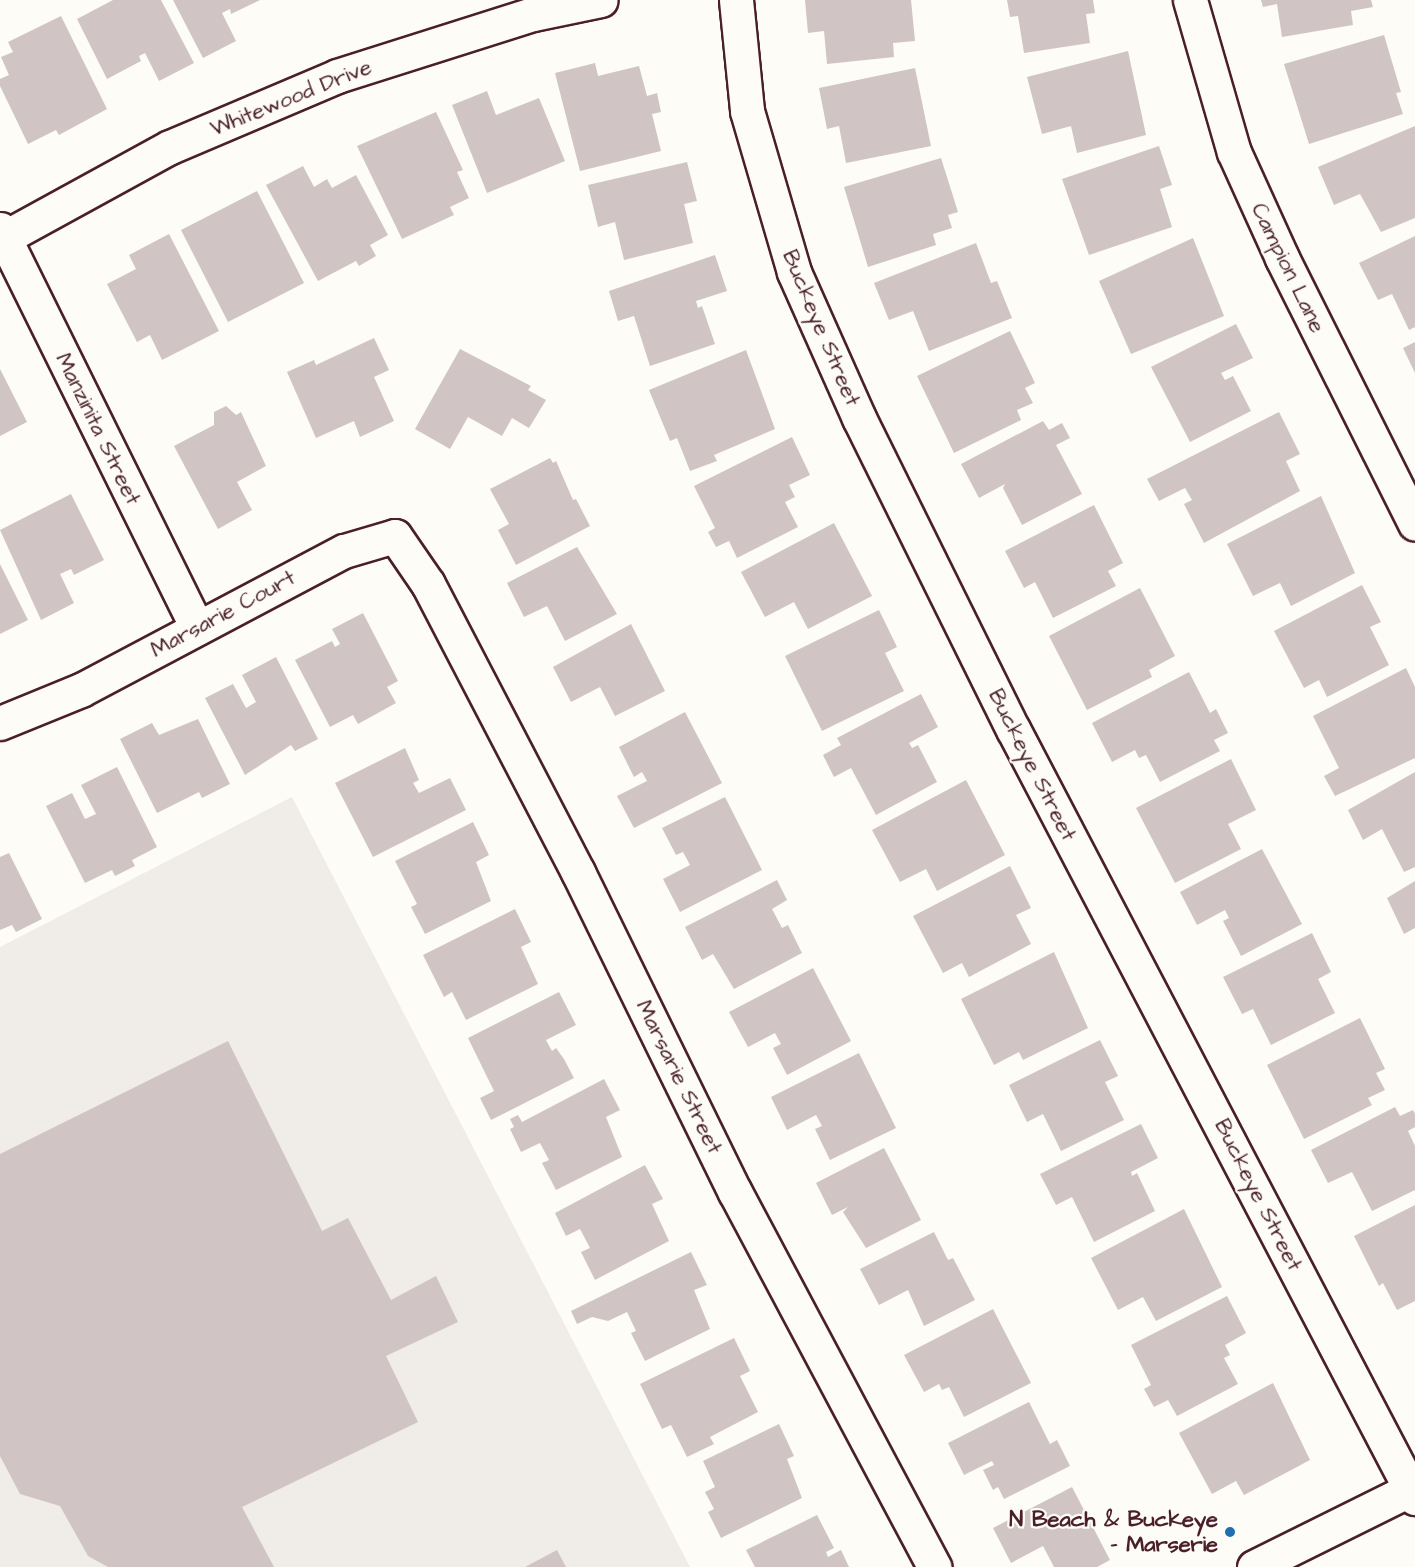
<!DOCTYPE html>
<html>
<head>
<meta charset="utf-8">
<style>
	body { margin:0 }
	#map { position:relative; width:1415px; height:1567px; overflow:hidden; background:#fdfcf7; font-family:"Architects Daughter",sans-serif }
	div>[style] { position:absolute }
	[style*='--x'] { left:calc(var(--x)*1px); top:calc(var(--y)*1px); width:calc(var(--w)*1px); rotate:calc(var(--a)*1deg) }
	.built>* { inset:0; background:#f0ece8 }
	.building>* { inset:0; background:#d0c5c4 }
	.roads { filter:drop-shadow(2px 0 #4a1f2b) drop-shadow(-2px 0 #4a1f2b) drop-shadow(0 2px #4a1f2b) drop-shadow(0 -2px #4a1f2b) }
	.street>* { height:33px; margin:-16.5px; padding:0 16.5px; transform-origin:16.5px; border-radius:16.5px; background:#fdfcf7 }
	.secondary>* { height:33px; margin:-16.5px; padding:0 16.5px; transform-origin:16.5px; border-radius:16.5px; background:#fdfcf7 }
	.dots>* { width:16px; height:16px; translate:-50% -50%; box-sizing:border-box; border:3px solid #fdfcf7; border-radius:50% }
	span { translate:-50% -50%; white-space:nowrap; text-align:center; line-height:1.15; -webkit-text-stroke:4.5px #fdfcf7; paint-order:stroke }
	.street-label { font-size:22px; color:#4a1f2b }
	.poi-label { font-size:22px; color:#4a1f2b; font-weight:700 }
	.right { translate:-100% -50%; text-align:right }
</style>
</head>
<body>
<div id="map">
	<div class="built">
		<i style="clip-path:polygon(292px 797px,690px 1567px,0 1567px,0 947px)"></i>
	</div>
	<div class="building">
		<i style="clip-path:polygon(113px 0,161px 0,194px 63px,159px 81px,145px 53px,139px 56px,141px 61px,107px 79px,77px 19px)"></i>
		<i style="clip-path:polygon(173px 0,260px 0,231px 14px,230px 9px,222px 13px,236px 41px,203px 58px)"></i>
		<i style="clip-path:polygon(805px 0,911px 0,915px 41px,893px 43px,894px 57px,827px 64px,824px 31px,808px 33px)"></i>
		<i style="clip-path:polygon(1007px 0,1093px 0,1095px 13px,1086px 14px,1090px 43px,1024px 53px,1018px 16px,1010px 17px)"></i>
		<i style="clip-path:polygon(1261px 0,1371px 0,1373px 7px,1351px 11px,1353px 25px,1282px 37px,1277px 4px,1263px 7px)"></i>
		<i style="clip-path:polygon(61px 16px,107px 109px,59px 135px,56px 130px,28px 144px,0 86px,0 79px,9px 75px,1px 57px,13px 52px,8px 42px)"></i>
		<i style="clip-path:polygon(1384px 35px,1401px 92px,1396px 93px,1403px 114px,1309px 144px,1284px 64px)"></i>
		<i style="clip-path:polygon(1128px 51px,1146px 135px,1077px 153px,1071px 126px,1042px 134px,1027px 77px)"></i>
		<i style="clip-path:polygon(595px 63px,598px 76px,639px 66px,647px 96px,657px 93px,661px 112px,652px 114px,661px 151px,580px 171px,555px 73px)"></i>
		<i style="clip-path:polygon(915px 68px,931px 146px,846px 163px,839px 126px,827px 129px,819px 88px)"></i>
		<i style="clip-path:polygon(487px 91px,496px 115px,539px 98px,565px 161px,487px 193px,452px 105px)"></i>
		<i style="clip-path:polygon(436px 112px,463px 170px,457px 172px,469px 198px,450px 207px,454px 215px,402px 239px,357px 146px)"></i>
		<i style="clip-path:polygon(1415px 126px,1415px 218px,1381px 232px,1360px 194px,1334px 205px,1318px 167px)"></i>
		<i style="clip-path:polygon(1159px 146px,1172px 185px,1160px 189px,1172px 227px,1089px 255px,1062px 179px)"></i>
		<i style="clip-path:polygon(941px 158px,958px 212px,948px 215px,952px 228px,933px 234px,936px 245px,868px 267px,844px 187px)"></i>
		<i style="clip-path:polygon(687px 162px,697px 201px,684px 204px,693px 243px,624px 260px,615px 222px,598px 227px,588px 185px)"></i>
		<i style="clip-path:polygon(303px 166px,314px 187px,327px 179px,332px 188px,356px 175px,388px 235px,370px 245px,376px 256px,359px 266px,356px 261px,318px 281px,266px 185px)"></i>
		<i style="clip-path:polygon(257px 191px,304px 283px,228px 322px,181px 230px)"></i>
		<i style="clip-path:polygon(169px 234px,219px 331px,162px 360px,150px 335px,137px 342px,107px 284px,136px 269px,129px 255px)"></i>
		<i style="clip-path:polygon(1415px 236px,1415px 327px,1409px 330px,1392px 294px,1378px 300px,1359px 263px)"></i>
		<i style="clip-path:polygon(1193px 238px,1224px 316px,1131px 354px,1099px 281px)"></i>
		<i style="clip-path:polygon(976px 243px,991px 283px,997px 281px,1012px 318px,929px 351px,913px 311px,889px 320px,874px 283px)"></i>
		<i style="clip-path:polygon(715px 255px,727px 291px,696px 301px,698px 308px,702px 306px,715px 344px,650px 366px,634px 316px,618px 321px,609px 291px)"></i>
		<i style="clip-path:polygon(1236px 324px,1253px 358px,1221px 373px,1225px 380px,1233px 376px,1251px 411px,1190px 442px,1151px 367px)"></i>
		<i style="clip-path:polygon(1010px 331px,1035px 383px,1025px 388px,1033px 403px,1017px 410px,1021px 420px,954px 453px,917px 376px)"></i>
		<i style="clip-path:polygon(374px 338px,389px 370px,374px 377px,394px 421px,360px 437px,354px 421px,316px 438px,287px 372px,314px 360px,316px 365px)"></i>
		<i style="clip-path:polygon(1415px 342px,1415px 373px,1403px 348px)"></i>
		<i style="clip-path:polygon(460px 349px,531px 386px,528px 390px,546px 400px,529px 428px,512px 418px,502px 436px,468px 417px,450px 449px,415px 429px)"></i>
		<i style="clip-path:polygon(746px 350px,775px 429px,714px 455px,717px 461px,690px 471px,677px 438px,670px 441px,649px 390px)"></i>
		<i style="clip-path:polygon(0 369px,27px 422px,0 436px)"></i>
		<i style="clip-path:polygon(226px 406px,236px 415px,241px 412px,266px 466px,237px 482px,252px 510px,218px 529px,174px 446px,214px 425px,214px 412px)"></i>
		<i style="clip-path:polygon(1279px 412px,1300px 454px,1286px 461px,1300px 491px,1204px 543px,1184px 504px,1192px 500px,1185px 488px,1159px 501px,1147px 479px)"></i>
		<i style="clip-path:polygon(1043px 421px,1049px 430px,1062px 423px,1070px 438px,1056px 445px,1082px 494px,1022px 525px,1003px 488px,1005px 484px,979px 498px,961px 464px)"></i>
		<i style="clip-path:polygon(792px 437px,810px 475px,789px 485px,795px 497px,785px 502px,798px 527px,737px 558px,729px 541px,716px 547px,708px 532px,715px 528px,694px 486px)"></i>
		<i style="clip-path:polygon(550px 458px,553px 463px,556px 461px,573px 500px,576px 499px,590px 526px,516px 565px,498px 530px,509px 524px,490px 489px)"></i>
		<i style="clip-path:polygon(71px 494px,104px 560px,74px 575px,71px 569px,60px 574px,74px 603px,41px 620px,0 530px)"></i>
		<i style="clip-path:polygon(1321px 496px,1355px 573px,1291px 606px,1280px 583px,1253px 596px,1227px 544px)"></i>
		<i style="clip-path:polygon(1094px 505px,1123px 563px,1108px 571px,1116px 586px,1053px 618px,1035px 582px,1024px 588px,1005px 551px)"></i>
		<i style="clip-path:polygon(834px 523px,872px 596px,808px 629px,794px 602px,765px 617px,741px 572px)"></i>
		<i style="clip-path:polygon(577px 547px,617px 614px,565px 641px,547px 606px,524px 617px,507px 583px)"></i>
		<i style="clip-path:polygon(0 564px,28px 620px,0 634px)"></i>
		<i style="clip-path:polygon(1362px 585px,1381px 622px,1370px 627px,1389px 665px,1327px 697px,1319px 680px,1304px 688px,1274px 631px)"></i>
		<i style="clip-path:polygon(1140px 588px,1175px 656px,1149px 670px,1152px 677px,1087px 710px,1049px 636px)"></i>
		<i style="clip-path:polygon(879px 610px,897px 647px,885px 653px,904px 691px,822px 731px,785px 656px)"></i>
		<i style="clip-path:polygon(363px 613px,398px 681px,387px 687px,396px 703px,358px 724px,353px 715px,330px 727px,295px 660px,332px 641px,335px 647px,340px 644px,332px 629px)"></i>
		<i style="clip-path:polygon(631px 624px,665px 691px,615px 716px,600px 687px,571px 702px,553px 667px)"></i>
		<i style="clip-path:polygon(276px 657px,318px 739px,295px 751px,291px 745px,245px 775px,205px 698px,233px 684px,246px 708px,256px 702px,242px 675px)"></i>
		<i style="clip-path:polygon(1406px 668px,1415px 687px,1415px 758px,1335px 796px,1324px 776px,1339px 768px,1313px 716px)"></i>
		<i style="clip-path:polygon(1189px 672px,1210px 713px,1216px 709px,1228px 733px,1214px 740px,1220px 751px,1160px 782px,1146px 755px,1139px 758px,1135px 750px,1112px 762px,1092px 723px)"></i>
		<i style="clip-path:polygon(921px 694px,938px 727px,909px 743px,912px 748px,918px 745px,937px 782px,876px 815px,851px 768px,834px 777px,823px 755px,841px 745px,837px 738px)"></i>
		<i style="clip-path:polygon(685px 712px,722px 783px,634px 828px,617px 796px,647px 781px,642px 772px,634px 777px,619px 747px)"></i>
		<i style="clip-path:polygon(198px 719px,230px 784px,202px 798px,199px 792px,157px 813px,120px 739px,152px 723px,159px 735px)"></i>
		<i style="clip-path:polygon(405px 748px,419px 780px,413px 783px,419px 793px,450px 778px,466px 810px,373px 857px,335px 783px)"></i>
		<i style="clip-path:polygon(1231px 759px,1256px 810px,1228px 824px,1241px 849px,1175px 883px,1136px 808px)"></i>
		<i style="clip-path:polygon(117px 767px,157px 847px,132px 860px,135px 866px,115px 876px,112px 870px,85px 883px,46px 806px,72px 793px,85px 819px,96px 814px,81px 785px)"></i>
		<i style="clip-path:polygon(1415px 772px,1415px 867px,1404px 872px,1382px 829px,1363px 840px,1348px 810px)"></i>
		<i style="clip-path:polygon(966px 780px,1005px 855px,937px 891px,926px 869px,900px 882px,872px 830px)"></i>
		<i style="clip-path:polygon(725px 797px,762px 870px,680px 912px,663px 879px,690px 865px,683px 852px,676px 855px,662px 828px)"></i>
		<i style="clip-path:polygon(473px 822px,489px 855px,476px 862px,491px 901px,425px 934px,411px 907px,417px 904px,395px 861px)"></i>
		<i style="clip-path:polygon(1262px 849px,1302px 924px,1241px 956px,1223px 921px,1229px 918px,1225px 910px,1197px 925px,1180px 892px)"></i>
		<i style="clip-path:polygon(9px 853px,42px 919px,16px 932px,12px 925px,0 930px,0 857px)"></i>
		<i style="clip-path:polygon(1010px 866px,1031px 908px,1016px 915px,1031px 944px,969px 977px,962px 963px,943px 973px,913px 916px)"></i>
		<i style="clip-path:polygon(777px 880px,787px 900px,772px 909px,782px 928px,788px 925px,802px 953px,734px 989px,713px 954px,702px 960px,685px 927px)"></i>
		<i style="clip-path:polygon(1415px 881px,1415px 928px,1404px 934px,1387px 898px)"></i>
		<i style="clip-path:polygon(515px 909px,531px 942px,521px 947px,538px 984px,466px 1020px,452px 992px,444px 997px,423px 955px)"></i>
		<i style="clip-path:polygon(1312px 933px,1331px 972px,1318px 979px,1335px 1013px,1271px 1045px,1253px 1009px,1242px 1014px,1223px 977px)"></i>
		<i style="clip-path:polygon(1054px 952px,1088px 1028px,1023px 1060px,1019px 1052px,994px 1065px,961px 999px)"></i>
		<i style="clip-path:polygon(813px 968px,851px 1041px,787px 1075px,773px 1048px,781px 1044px,775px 1033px,748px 1047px,729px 1012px)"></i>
		<i style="clip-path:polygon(559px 992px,576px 1025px,546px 1040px,552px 1051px,556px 1048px,564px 1059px,574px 1078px,491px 1120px,480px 1098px,494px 1091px,468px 1038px)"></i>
		<i style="clip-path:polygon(1360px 1018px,1385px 1069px,1376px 1073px,1385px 1090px,1368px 1098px,1372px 1105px,1304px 1139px,1267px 1065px)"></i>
		<i style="clip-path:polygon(1100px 1040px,1118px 1076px,1105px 1082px,1124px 1120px,1061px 1151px,1043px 1114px,1027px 1122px,1009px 1085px)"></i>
		<i style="clip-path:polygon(228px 1041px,322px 1231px,348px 1218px,391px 1300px,436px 1276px,458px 1322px,386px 1356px,418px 1422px,242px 1507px,274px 1567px,108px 1567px,88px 1556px,60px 1506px,20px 1494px,0 1456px,0 1154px)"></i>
		<i style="clip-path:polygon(859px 1053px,896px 1128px,830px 1160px,815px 1129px,822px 1126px,816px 1115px,787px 1130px,771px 1097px)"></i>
		<i style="clip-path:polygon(604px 1079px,620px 1110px,606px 1117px,622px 1157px,556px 1190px,542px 1163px,549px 1160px,540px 1143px,521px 1152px,510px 1129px,514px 1127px,510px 1119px,518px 1115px,522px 1122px)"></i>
		<i style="clip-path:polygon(1395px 1107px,1400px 1116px,1413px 1110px,1415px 1114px,1415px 1127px,1408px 1131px,1415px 1146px,1415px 1190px,1372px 1211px,1352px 1172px,1328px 1183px,1311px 1150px)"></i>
		<i style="clip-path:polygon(1141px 1124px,1158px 1158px,1131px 1172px,1132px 1176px,1137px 1173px,1155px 1211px,1094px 1242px,1072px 1197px,1056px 1205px,1040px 1174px)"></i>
		<i style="clip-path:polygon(884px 1148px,921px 1220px,866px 1248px,843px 1212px,848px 1207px,832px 1215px,816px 1183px)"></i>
		<i style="clip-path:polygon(645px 1165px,663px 1199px,652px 1204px,669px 1241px,595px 1280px,581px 1252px,590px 1248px,580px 1229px,566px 1236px,555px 1213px)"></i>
		<i style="clip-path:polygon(1415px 1205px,1415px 1301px,1397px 1310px,1383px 1283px,1379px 1286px,1354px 1236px)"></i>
		<i style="clip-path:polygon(1184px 1209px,1222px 1287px,1156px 1321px,1143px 1297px,1118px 1310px,1091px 1258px)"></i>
		<i style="clip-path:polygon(934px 1232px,948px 1260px,953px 1258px,975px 1300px,924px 1326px,908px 1290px,879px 1305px,860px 1269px)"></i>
		<i style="clip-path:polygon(691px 1252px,707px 1285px,694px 1290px,710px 1329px,645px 1361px,631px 1333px,636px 1331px,627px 1312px,608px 1321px,592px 1317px,577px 1324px,571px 1311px)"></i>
		<i style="clip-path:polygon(1227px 1296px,1246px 1333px,1225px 1345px,1230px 1355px,1224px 1358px,1238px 1384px,1177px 1416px,1168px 1400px,1154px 1407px,1144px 1389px,1151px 1385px,1131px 1345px)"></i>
		<i style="clip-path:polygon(993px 1309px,1031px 1383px,964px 1417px,949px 1387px,942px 1390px,939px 1384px,924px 1392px,904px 1355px)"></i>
		<i style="clip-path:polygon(734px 1338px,750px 1371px,740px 1376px,758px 1412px,710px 1437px,714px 1444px,687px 1457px,671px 1425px,662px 1429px,640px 1384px)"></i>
		<i style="clip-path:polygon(1273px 1383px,1310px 1460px,1244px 1495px,1236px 1481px,1212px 1494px,1179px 1433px)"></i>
		<i style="clip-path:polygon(1029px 1402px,1050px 1444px,1057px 1440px,1070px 1466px,1004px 1499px,998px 1487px,993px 1490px,983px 1470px,994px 1465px,992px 1461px,964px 1475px,948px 1443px)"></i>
		<i style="clip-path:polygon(779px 1424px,794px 1456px,787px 1459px,802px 1498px,721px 1538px,708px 1512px,714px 1509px,705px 1492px,715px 1487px,703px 1461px)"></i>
		<i style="clip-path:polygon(1072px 1487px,1110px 1560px,1097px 1567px,1054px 1567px,1043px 1546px,1011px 1563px,993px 1528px)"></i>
		<i style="clip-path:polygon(817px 1515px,834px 1548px,826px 1552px,828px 1557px,841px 1550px,849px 1567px,755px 1567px,746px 1550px)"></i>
		<i style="clip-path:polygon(557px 1550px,566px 1567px,525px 1567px)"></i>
	</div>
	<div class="roads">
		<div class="street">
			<i style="--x:736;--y:0;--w:112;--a:84.3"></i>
			<i style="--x:747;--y:111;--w:168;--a:73.7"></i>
			<i style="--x:794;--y:272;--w:160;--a:66"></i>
			<i style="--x:859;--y:418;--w:347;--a:63.7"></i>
			<i style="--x:1013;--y:729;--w:868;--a:62.4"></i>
			<i style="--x:1190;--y:0;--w:158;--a:73.9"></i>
			<i style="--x:1234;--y:152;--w:116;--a:65.6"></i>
			<i style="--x:1282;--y:258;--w:297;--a:63.4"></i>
			<i style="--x:0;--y:229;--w:445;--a:63.7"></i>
			<i style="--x:0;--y:240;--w:194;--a:-28.7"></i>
			<i style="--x:170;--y:147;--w:181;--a:-23"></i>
			<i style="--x:337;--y:76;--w:206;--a:-17.6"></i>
			<i style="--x:533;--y:14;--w:69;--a:-11.6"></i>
			<i style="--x:0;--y:723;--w:87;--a:-22.2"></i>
			<i style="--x:81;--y:690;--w:297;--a:-27.9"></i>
			<i style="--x:344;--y:551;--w:53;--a:-16.4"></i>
			<i style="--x:395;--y:536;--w:58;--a:55.5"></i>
			<i style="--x:428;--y:584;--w:325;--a:62.5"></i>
			<i style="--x:578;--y:872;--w:356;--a:63.9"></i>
			<i style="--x:735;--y:1192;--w:425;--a:62"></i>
		</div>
		<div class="secondary">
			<i style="--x:1254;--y:1567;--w:180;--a:-26.4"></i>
		</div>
	</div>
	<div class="dots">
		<i style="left:1230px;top:1532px;background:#1f6fb2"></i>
	</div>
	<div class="street-label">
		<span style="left:291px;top:98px;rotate:-22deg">Whitewood Drive</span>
		<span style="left:1288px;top:268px;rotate:64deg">Campion Lane</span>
		<span style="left:821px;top:328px;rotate:67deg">Buckeye Street</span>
		<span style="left:98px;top:429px;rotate:64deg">Manzinita Street</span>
		<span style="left:223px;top:614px;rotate:-28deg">Marsarie Court</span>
		<span style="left:1032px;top:765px;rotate:63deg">Buckeye Street</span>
		<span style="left:679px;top:1077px;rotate:64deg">Marsarie Street</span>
		<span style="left:1258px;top:1195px;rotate:63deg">Buckeye Street</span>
	</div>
	<div class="poi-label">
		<span class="right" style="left:1218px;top:1532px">N Beach &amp; Buckeye<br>- Marserie</span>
	</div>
</div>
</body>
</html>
